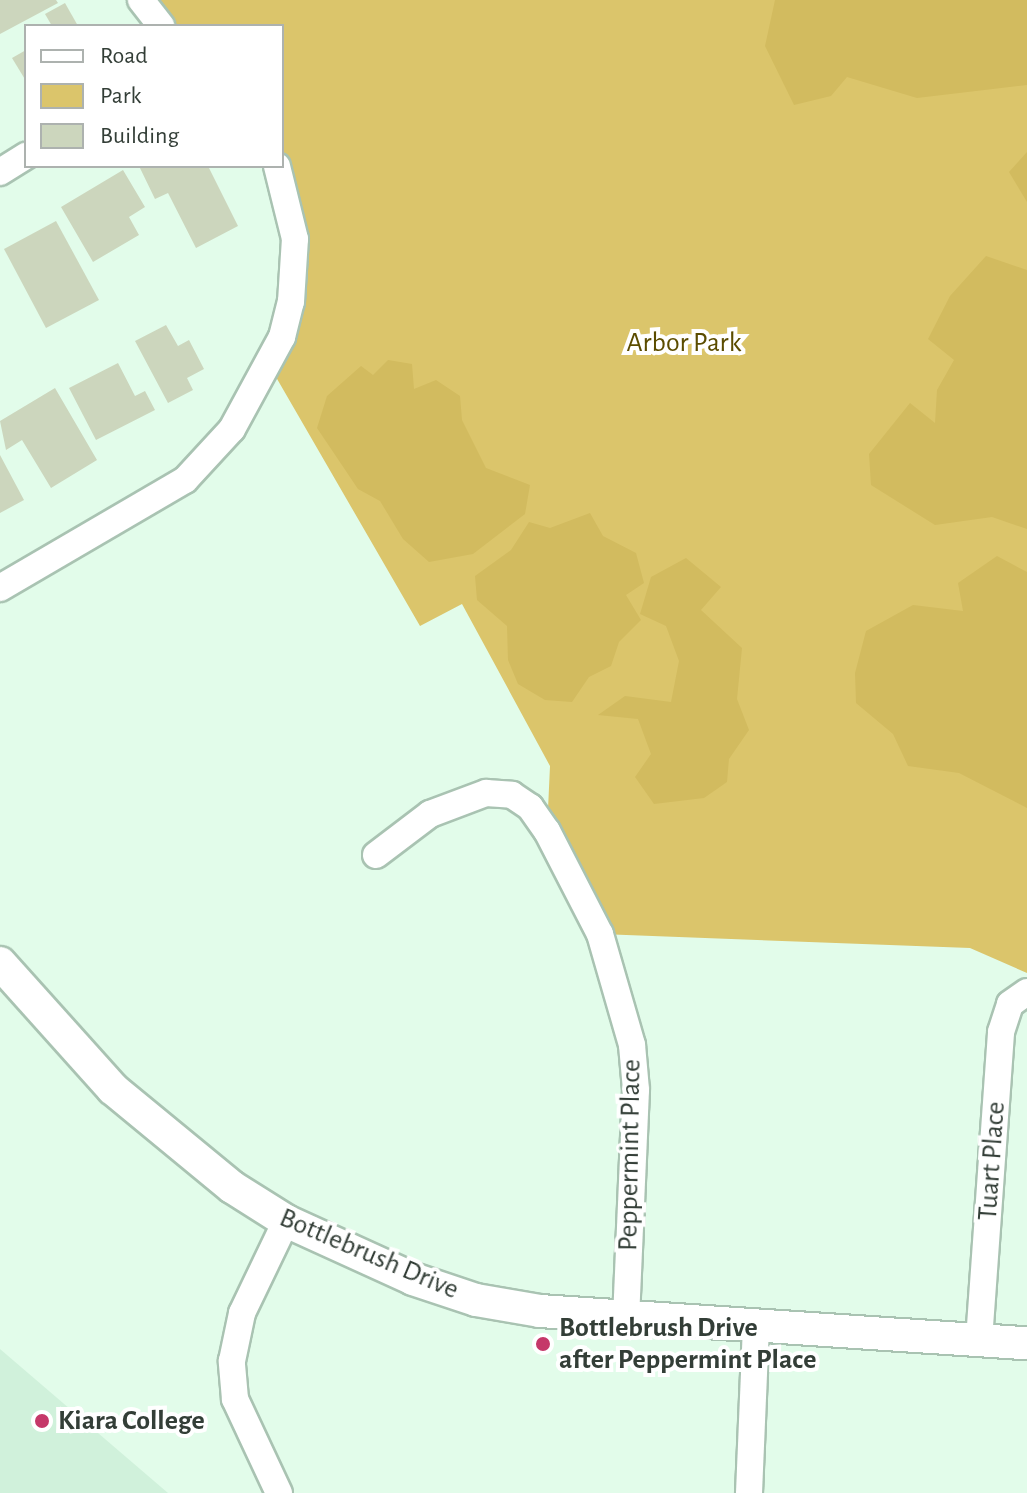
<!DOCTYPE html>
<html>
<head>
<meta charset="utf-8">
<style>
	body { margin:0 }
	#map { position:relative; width:1027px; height:1493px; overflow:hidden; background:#e2fcea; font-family:"Alegreya Sans",sans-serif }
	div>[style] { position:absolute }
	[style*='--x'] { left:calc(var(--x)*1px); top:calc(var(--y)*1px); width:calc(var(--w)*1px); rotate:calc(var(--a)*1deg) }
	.built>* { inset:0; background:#d0f1db }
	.green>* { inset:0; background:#dbc56b }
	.forest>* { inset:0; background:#d2bb5f }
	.building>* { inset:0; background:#ccd6bd }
	.roads { filter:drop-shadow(2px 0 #a9c3b2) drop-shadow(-2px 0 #a9c3b2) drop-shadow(0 2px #a9c3b2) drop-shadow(0 -2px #a9c3b2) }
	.minor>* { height:26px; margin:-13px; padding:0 13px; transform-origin:13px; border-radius:13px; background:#fff }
	.tertiary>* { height:32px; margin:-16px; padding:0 16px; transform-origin:16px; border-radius:16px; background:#fff }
	.dots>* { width:22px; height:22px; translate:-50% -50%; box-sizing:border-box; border:4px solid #fff; border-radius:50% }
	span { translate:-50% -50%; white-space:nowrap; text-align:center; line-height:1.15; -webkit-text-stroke:8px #fff; paint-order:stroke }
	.park-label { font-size:28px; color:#5b4c00 }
	.street-label { font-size:28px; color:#333e37 }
	.poi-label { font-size:28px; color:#333e37; font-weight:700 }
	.left { translate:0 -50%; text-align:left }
	.legend { position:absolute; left:24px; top:24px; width:260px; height:144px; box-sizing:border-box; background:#fff; border:2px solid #adb2af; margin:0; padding:10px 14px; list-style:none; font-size:24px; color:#333e37 }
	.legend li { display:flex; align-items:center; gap:16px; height:40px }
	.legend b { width:40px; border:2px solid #adb2af }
</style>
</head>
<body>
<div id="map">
	<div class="built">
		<i style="clip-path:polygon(0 1349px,168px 1493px,0 1493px)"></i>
	</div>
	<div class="green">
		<i style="clip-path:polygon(141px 0,1027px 0,1027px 973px,970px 948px,600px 934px,547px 831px,550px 766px,462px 604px,420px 626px,269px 365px,291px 302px,282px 166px,282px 26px,161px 26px)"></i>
	</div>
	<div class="forest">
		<i style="clip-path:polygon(775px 0,1027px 0,1027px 85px,917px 98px,847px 77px,831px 96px,794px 105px,765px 46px)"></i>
		<i style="clip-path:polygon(1027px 152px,1027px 202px,1009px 172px)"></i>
		<i style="clip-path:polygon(986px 256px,1027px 270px,1027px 529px,992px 517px,935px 525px,871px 485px,869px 454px,910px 403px,935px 423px,937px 390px,954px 360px,928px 339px,950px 296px)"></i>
		<i style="clip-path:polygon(388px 360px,412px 364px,414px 389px,436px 380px,460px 396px,462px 420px,486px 468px,530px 485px,525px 514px,473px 554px,429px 562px,403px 539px,380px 501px,358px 489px,317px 428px,327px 396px,361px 366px,373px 375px)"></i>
		<i style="clip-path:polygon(590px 513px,603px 536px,636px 553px,644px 583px,626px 595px,641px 620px,619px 642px,611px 666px,589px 677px,572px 702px,545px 700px,518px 684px,508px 660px,507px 626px,477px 600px,475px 576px,511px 550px,529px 522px,550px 528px)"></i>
		<i style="clip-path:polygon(997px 556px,1027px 572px,1027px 808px,959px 773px,908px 766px,893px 734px,856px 703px,855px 673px,866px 631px,913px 605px,963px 611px,958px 583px)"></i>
		<i style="clip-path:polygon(686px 558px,721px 587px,701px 610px,742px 648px,737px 699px,749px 730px,729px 759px,727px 782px,704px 798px,654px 804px,635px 777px,651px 754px,638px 719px,598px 715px,625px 696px,671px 702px,679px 661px,666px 626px,640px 614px,651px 577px)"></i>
	</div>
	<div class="building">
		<i style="clip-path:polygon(0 0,56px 0,58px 3px,0 34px)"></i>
		<i style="clip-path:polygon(65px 3px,78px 26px,52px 26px,45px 14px)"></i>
		<i style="clip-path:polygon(26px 50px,26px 81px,12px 58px)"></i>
		<i style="clip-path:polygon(139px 166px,208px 166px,238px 226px,196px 248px,168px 193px,155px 199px)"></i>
		<i style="clip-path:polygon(123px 170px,145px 207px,129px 217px,139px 235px,93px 262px,61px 207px)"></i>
		<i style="clip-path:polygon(56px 221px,99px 300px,46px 328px,4px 249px)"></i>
		<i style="clip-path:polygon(166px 325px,178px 346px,189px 340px,204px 369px,187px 378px,193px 390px,168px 403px,135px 341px)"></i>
		<i style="clip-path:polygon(118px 363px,135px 396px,145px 391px,155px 410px,96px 440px,69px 388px)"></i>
		<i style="clip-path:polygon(55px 388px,97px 460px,51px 488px,22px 440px,6px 450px,0 421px)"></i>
		<i style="clip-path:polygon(0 455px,24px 500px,0 513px)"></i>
	</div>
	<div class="roads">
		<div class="minor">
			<i style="--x:141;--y:0;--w:33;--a:52"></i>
			<i style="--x:0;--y:172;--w:31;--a:-32"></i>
			<i style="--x:0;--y:588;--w:214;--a:-30.3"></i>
			<i style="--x:185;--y:480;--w:69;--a:-47.3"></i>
			<i style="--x:232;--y:429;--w:105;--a:-61.5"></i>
			<i style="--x:282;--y:337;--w:36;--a:-76"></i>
			<i style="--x:291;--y:302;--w:63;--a:-86.4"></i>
			<i style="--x:295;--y:239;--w:75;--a:-103.9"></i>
			<i style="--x:376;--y:855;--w:68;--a:-37.2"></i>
			<i style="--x:430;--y:814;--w:60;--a:-20.6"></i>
			<i style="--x:486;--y:793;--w:26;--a:4"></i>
			<i style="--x:512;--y:795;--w:22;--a:34"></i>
			<i style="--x:530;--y:807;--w:29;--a:55"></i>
			<i style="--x:547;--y:831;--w:116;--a:62.8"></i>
			<i style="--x:600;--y:934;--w:116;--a:73.9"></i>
			<i style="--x:632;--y:1045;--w:45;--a:84.9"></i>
			<i style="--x:636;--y:1090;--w:227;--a:92.5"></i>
			<i style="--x:979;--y:1340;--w:309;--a:-85.9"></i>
			<i style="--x:1001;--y:1032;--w:29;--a:-72"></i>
			<i style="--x:1010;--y:1004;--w:21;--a:-35"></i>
			<i style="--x:279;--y:1493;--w:104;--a:-115.1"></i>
			<i style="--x:235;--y:1399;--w:38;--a:-95"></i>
			<i style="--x:232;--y:1361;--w:49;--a:-78.2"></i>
			<i style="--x:242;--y:1313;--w:102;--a:-64.4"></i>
			<i style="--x:749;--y:1493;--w:164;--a:-87.6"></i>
		</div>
		<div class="tertiary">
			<i style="--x:0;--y:963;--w:169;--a:48.1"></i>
			<i style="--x:113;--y:1089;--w:154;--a:39.5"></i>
			<i style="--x:232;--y:1187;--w:64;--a:32.2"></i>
			<i style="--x:286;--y:1221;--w:140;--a:24.5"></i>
			<i style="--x:413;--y:1279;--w:66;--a:18.4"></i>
			<i style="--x:476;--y:1300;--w:65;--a:9.8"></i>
			<i style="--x:540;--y:1311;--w:488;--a:3.8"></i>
		</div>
	</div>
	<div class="dots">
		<i style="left:543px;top:1344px;background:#c53869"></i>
		<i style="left:42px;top:1421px;background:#c53869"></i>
	</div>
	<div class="park-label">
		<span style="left:684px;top:343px">Arbor Park</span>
	</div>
	<div class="street-label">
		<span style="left:630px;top:1155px;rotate:-89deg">Peppermint Place</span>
		<span style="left:992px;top:1161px;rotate:-86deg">Tuart Place</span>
		<span style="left:369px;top:1254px;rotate:23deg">Bottlebrush Drive</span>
	</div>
	<div class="poi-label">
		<span class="left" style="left:559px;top:1344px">Bottlebrush Drive<br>after Peppermint Place</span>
		<span class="left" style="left:58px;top:1421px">Kiara College</span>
	</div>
	<ul class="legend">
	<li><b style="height:10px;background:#fff"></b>Road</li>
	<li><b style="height:22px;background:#dbc56b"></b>Park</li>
	<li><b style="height:22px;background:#ccd6bd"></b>Building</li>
	</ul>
</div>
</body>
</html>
